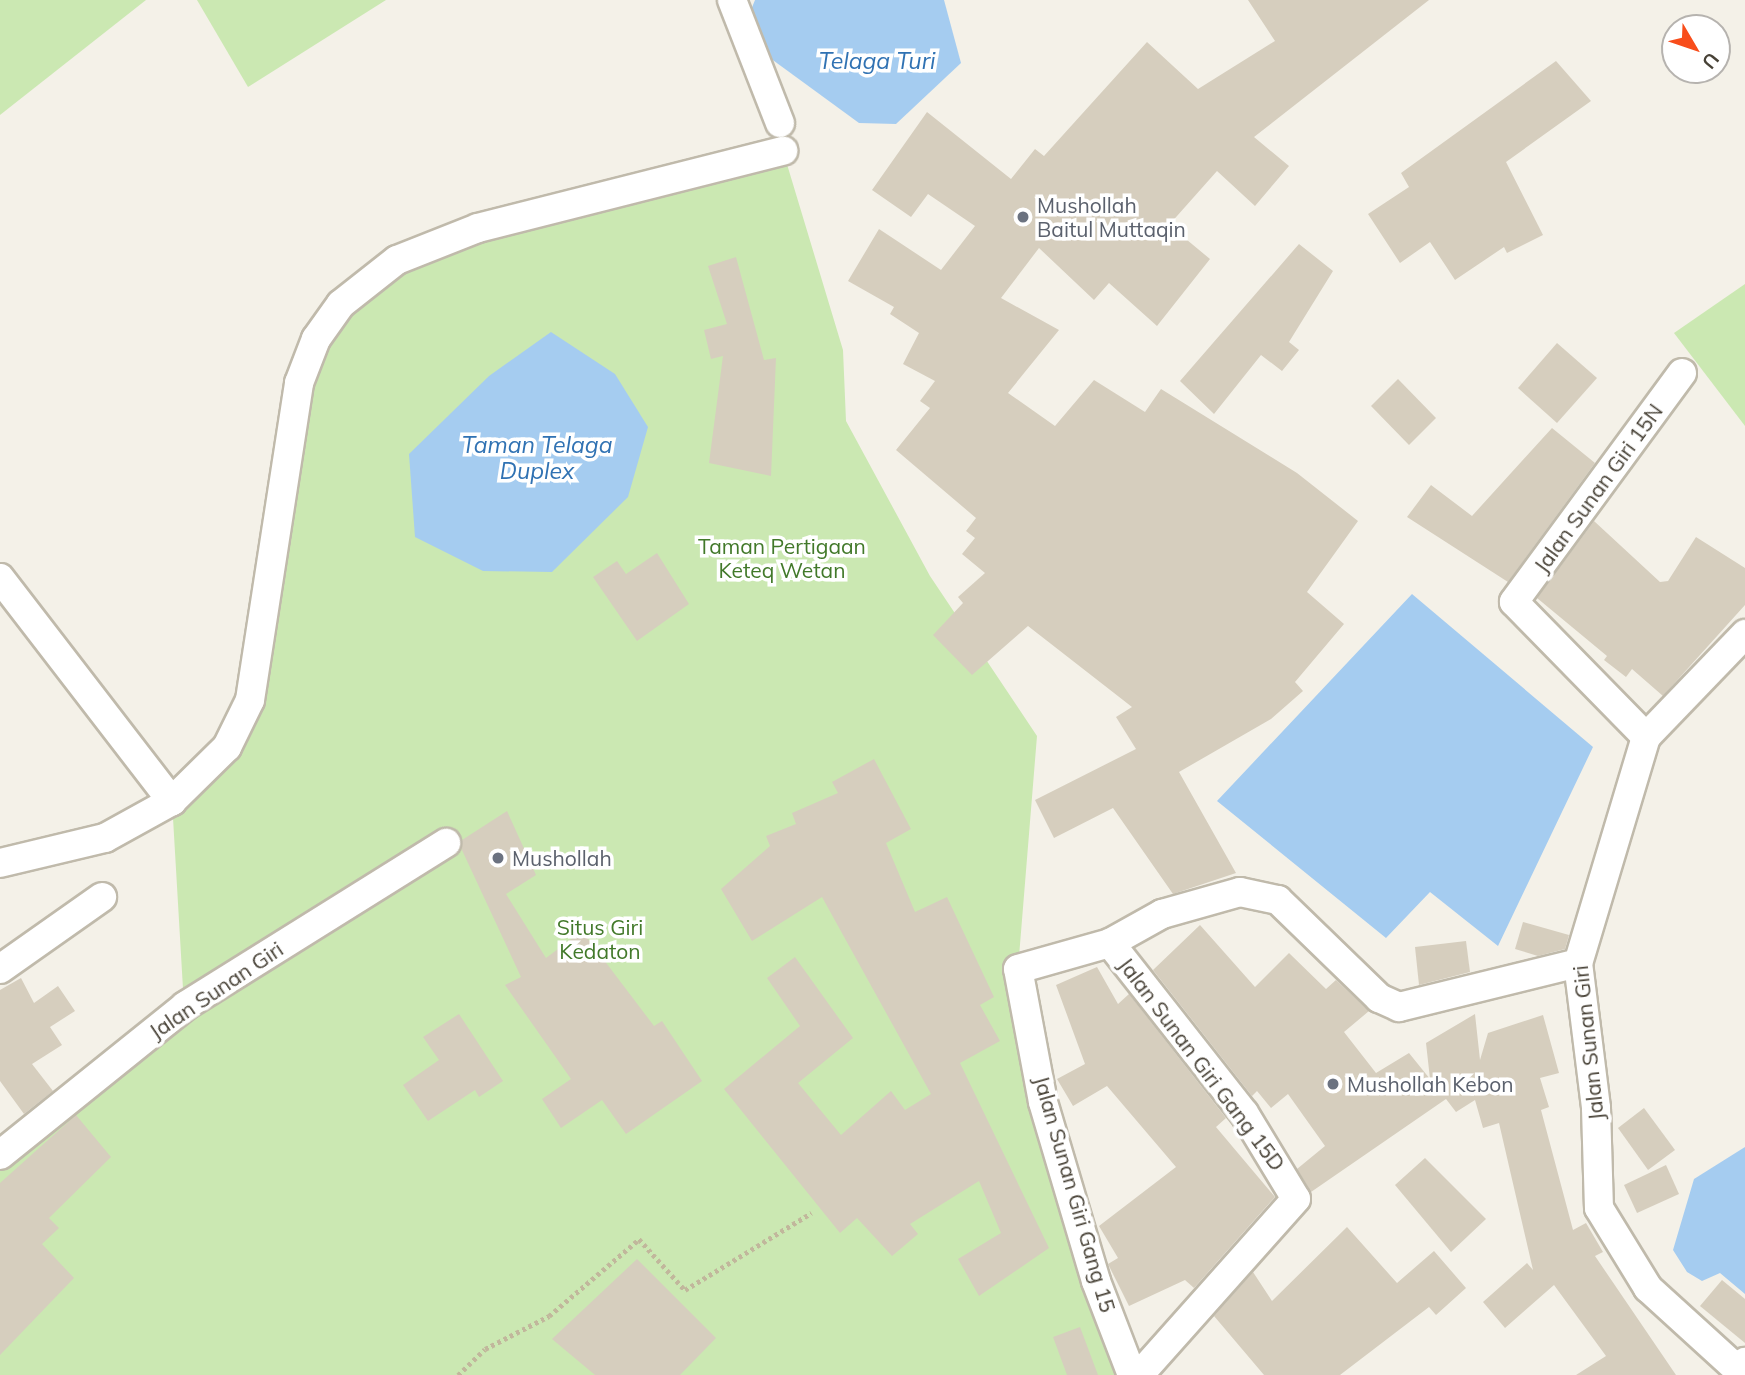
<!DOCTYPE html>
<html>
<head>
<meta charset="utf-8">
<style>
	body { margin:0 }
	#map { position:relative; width:1745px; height:1375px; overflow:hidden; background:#f4f1e8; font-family:Mulish,sans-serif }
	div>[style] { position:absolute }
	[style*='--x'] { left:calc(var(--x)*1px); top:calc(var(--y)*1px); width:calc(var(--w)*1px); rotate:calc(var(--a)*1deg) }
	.green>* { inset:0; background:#cbe8b2 }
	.water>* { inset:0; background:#a5ccf0 }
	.building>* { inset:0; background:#d6cebe }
	.path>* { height:4.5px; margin-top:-2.25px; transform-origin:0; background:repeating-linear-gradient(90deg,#c1b79c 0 3.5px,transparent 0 7px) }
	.roads { filter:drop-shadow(2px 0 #c0baab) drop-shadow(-2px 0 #c0baab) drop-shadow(0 2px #c0baab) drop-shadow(0 -2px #c0baab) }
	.street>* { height:28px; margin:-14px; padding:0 14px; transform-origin:14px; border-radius:14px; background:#fff }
	.dots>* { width:19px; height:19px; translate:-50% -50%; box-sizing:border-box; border:4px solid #fff; border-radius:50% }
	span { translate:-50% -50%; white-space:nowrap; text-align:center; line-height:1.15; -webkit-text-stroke:7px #fff; paint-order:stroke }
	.worship-label { font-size:21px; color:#5b616d }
	.left { translate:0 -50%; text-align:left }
	.street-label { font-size:21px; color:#484237 }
	.park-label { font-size:21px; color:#42792a }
	.water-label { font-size:23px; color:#3072b3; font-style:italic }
	.north { position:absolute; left:1661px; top:14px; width:70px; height:70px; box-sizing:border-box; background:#fff; border:2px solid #b6b3af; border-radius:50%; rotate:129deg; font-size:19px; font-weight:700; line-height:28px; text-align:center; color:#484237 }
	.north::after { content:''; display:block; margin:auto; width:24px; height:32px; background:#f84d1b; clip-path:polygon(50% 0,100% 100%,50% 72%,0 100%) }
</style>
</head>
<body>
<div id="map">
	<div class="green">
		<i style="clip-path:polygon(0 0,146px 0,0 115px)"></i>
		<i style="clip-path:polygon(197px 0,386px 0,248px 87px)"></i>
		<i style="clip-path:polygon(783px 151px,843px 350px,846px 421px,930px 576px,1037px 736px,1018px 969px,1135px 1375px,0 1375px,0 1161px,184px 1006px,172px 801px,227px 747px,316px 339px,417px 252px)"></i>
		<i style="clip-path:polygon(1745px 284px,1745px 426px,1674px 333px)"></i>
	</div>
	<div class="water">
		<i style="clip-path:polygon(755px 0,944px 0,961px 63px,896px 124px,859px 123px,770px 58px,751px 10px)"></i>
		<i style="clip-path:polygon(551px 332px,615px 374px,648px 427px,628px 497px,552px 572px,483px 571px,415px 537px,409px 454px,489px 376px)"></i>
		<i style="clip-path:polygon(1412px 594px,1593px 747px,1498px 946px,1430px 892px,1386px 938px,1217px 801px)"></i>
		<i style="clip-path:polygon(1745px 1147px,1745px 1294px,1720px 1273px,1702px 1281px,1687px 1272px,1673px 1250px,1694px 1179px)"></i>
	</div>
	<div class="building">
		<i style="clip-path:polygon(1248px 0,1429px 0,1254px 137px,1289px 166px,1255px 206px,1217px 171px,1169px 225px,1210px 259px,1157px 326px,1109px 283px,1094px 300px,1039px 248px,1001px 298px,1059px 330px,1008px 393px,1055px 426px,1094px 380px,1145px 412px,1161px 389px,1297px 473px,1358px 521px,1307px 592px,1344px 624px,1295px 682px,1303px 691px,1271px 719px,1179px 772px,1236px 873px,1173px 894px,1113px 808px,1054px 838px,1035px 800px,1136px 749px,1116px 717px,1132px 707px,1028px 626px,972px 675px,933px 635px,963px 603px,958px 597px,985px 573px,962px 554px,975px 538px,966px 531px,976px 518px,896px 450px,930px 408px,920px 401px,935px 381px,903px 364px,919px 333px,890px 314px,894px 307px,848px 281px,879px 229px,941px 270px,975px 226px,928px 194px,911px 217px,872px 190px,927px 112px,1011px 179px,1035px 149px,1044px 156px,1147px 42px,1198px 89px,1275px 41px)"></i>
		<i style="clip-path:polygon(1556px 61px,1591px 101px,1506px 162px,1543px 235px,1507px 253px,1504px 247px,1455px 280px,1430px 242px,1400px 263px,1368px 214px,1409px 187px,1401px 173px)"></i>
		<i style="clip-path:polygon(1299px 244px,1333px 271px,1289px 342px,1299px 350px,1282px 371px,1261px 355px,1214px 414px,1180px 381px)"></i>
		<i style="clip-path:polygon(736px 257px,764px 360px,776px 358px,771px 476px,709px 463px,723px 356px,711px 359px,704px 330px,727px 324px,708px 266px)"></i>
		<i style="clip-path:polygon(1557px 343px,1597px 378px,1557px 423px,1518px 388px)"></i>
		<i style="clip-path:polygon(1398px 379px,1436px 418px,1409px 445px,1371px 406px)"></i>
		<i style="clip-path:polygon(1552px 428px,1595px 463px,1508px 582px,1407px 517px,1431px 485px,1472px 516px)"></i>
		<i style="clip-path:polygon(1594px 521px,1660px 582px,1668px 581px,1696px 537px,1745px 568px,1745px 605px,1663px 696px,1632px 669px,1626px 677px,1604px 660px,1607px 656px,1537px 598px)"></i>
		<i style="clip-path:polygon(657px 553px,689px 604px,637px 641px,593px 577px,617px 561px,626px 574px)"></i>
		<i style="clip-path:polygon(874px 759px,911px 829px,886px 843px,915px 912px,947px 897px,994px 997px,980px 1005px,1000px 1041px,960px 1063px,1049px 1248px,979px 1296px,958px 1259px,1001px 1233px,979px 1181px,910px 1224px,918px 1234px,892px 1256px,857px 1218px,840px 1233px,724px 1089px,800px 1026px,767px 978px,795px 957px,853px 1038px,798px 1083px,841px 1135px,891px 1091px,905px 1110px,931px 1094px,822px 897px,752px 941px,721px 889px,770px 846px,766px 836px,796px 824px,792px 813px,838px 793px,832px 782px)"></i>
		<i style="clip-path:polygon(507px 811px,536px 875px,506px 894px,546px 958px,582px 931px,654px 1026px,662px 1021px,702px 1081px,626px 1134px,602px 1100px,561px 1128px,542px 1099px,571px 1079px,505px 985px,521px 977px,461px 848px,462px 840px)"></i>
		<i style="clip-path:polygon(1523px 922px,1569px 935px,1565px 949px,1538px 956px,1515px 949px)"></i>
		<i style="clip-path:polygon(1200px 925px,1255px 987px,1289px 953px,1326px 989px,1336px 980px,1369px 1011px,1344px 1032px,1376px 1073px,1409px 1053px,1430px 1079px,1426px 1043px,1475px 1014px,1480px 1060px,1488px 1033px,1543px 1015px,1559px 1073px,1540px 1078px,1549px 1107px,1541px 1110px,1573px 1230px,1586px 1223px,1603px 1252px,1595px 1256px,1676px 1375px,1576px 1375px,1606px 1356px,1554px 1285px,1505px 1328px,1483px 1302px,1527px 1263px,1533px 1270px,1499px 1123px,1483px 1128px,1475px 1100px,1456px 1112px,1446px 1099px,1311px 1192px,1297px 1169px,1325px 1146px,1288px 1094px,1271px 1108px,1257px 1091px,1252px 1096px,1153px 970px)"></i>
		<i style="clip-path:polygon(1466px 941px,1470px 972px,1419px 985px,1415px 947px)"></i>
		<i style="clip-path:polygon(1097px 967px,1118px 1004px,1129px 994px,1226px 1118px,1216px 1127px,1275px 1197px,1194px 1288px,1185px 1280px,1129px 1306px,1108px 1264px,1118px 1258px,1099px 1226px,1176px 1167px,1107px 1086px,1073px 1106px,1057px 1079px,1085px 1064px,1056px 985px)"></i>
		<i style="clip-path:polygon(21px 978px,34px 1003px,58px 986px,75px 1011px,50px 1027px,62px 1045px,32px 1064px,53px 1091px,24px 1114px,0 1081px,0 990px)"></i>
		<i style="clip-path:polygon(459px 1014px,503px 1081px,479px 1097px,475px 1090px,428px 1121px,403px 1085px,439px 1060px,423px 1037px)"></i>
		<i style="clip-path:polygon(1644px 1108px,1675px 1150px,1648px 1170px,1618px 1128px)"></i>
		<i style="clip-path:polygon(76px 1115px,111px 1157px,49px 1218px,59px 1228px,42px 1244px,74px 1278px,0 1355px,0 1183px)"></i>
		<i style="clip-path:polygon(1425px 1158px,1486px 1219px,1451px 1252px,1395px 1185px)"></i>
		<i style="clip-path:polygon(1666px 1165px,1679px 1194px,1637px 1213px,1624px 1185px)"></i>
		<i style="clip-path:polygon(1347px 1227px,1397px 1283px,1434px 1251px,1466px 1288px,1436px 1315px,1429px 1307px,1340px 1375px,1264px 1375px,1214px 1316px,1253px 1272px,1272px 1301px)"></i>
		<i style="clip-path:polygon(637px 1259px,716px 1338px,680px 1375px,595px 1375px,552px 1339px)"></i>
		<i style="clip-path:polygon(1722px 1280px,1745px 1299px,1745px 1343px,1700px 1306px)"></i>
		<i style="clip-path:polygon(1080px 1327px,1098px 1375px,1067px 1375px,1053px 1337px)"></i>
	</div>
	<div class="path">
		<i style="--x:458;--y:1375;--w:37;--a:-44"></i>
		<i style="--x:485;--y:1349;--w:72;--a:-27.3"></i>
		<i style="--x:549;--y:1316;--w:118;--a:-40.5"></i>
		<i style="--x:639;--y:1239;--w:69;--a:48"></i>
		<i style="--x:685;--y:1290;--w:148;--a:-31.4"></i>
	</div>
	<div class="roads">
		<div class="street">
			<i style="--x:732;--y:0;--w:132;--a:68.7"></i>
			<i style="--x:1682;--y:373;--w:284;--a:126.3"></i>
			<i style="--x:1514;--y:602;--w:189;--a:45.6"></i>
			<i style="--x:1646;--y:737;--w:236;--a:106.7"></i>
			<i style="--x:1578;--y:963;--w:146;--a:82.9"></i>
			<i style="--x:1596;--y:1108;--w:100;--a:88.3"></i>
			<i style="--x:1599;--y:1208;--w:94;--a:58.5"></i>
			<i style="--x:1648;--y:1288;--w:119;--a:42.3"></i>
			<i style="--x:1736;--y:1368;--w:11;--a:-34"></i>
			<i style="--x:0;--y:578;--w:282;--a:52.4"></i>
			<i style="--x:1646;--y:737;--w:143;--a:-46.1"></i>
			<i style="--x:0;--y:863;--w:108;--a:-13.4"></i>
			<i style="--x:105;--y:838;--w:77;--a:-28.9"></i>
			<i style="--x:172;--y:801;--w:77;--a:-44.5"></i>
			<i style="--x:227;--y:747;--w:52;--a:-63.9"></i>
			<i style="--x:250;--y:700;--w:321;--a:-81.2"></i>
			<i style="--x:299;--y:383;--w:47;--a:-68.9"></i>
			<i style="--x:316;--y:339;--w:43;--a:-54.5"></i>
			<i style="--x:341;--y:304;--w:71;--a:-38.2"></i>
			<i style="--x:397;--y:260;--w:87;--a:-21.6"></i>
			<i style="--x:478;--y:228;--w:315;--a:-14.2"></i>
			<i style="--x:1110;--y:943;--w:216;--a:51.8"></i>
			<i style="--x:1244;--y:1113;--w:100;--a:58.8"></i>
			<i style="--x:1296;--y:1199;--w:236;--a:131.7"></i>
			<i style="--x:0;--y:969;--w:125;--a:-35.2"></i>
			<i style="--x:0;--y:1155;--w:238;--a:-38.8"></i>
			<i style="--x:185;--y:1006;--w:308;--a:-32"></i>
			<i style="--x:1132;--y:1375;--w:101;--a:-111"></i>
			<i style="--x:1096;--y:1281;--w:187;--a:-106.5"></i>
			<i style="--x:1043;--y:1102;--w:135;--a:-100.6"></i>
			<i style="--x:1018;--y:969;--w:96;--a:-15.8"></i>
			<i style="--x:1110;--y:943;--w:60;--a:-29.1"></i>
			<i style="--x:1162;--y:914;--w:81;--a:-15.8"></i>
			<i style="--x:1240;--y:892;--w:39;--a:12"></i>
			<i style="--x:1278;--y:900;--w:141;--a:44.1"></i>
			<i style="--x:1379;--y:998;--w:22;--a:24"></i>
			<i style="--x:1399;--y:1007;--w:184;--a:-13.8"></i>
		</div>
	</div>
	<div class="dots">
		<i style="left:1023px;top:217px;background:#6b7280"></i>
		<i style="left:498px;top:858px;background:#6b7280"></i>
		<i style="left:1333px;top:1084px;background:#6b7280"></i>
	</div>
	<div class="worship-label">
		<span class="left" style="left:1037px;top:217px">Mushollah<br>Baitul Muttaqin</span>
		<span class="left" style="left:512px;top:858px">Mushollah</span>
		<span class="left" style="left:1347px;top:1084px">Mushollah Kebon</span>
	</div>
	<div class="street-label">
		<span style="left:1598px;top:488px;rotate:-54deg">Jalan Sunan Giri 15N</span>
		<span style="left:216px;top:990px;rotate:-34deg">Jalan Sunan Giri</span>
		<span style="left:1588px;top:1043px;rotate:-96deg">Jalan Sunan Giri</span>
		<span style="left:1202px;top:1064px;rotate:53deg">Jalan Sunan Giri Gang 15D</span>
		<span style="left:1075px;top:1194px;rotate:74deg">Jalan Sunan Giri Gang 15</span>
	</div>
	<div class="park-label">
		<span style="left:782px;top:558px">Taman Pertigaan<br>Keteq Wetan</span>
		<span style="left:600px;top:939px">Situs Giri<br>Kedaton</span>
	</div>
	<div class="water-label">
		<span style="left:877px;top:61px">Telaga Turi</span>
		<span style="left:537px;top:458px">Taman Telaga<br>Duplex</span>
	</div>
	<div class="north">U</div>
</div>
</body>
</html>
